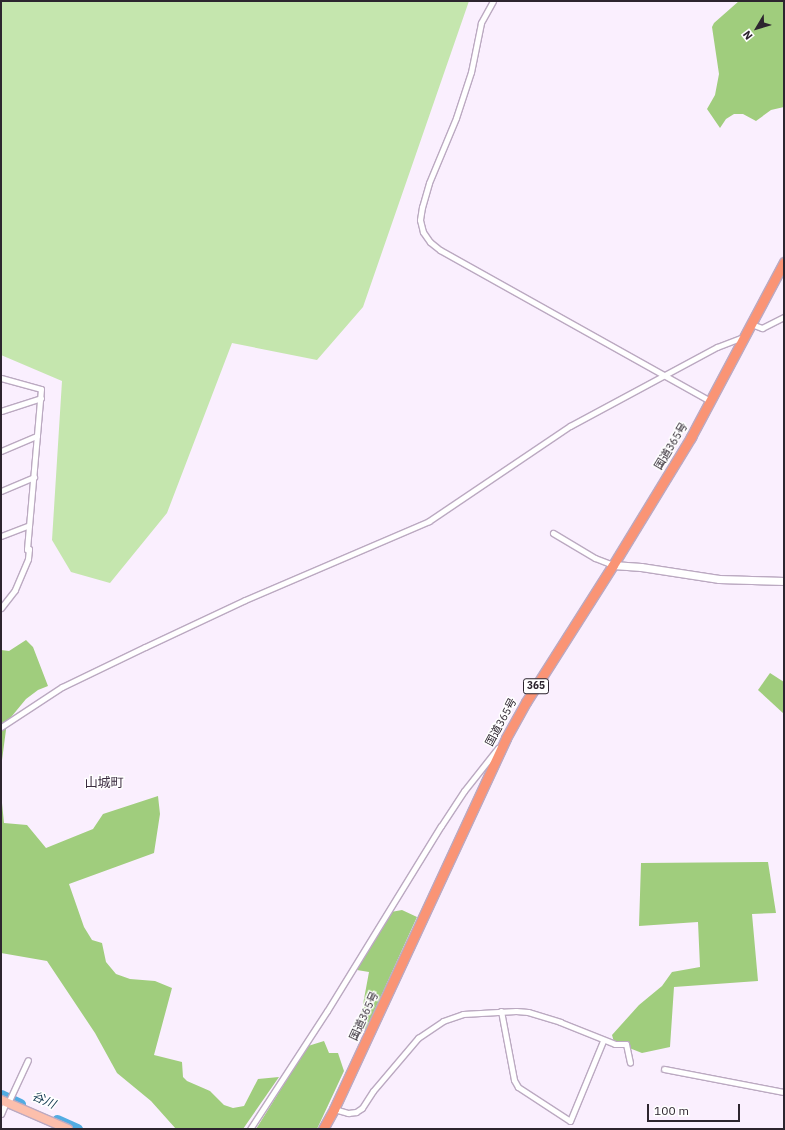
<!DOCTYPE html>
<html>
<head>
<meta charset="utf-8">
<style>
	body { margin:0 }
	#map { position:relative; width:785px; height:1130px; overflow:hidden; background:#faeffe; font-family:"IBM Plex Sans","Noto Sans JP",sans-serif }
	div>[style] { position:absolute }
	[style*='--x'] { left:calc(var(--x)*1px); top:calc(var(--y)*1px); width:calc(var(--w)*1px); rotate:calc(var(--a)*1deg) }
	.green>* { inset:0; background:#c5e6ae }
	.forest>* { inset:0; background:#a0cd7d }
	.river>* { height:11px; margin:-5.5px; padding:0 5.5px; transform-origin:5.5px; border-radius:5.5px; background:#52ace2 }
	.roads { filter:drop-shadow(1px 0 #bba9c1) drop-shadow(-1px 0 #bba9c1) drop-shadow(0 1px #bba9c1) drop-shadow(0 -1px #bba9c1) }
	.street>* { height:5px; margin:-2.5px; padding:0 2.5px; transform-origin:2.5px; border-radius:2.5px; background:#fff }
	.secondary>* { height:7px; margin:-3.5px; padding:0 3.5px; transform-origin:3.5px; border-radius:3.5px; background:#fff }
	.primary>* { height:8px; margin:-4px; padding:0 4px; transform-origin:4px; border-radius:4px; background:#fcbfac }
	.highway>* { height:9px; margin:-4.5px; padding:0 4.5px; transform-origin:4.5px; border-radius:4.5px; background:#fa9475 }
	span { translate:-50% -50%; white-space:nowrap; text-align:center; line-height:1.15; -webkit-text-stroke:3px #fff; paint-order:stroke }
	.shield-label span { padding:1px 3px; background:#fff; border:1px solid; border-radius:3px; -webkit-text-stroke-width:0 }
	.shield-label { font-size:10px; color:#2d252f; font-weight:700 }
	.street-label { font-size:11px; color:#2d252f }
	.water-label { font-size:12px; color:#0f364d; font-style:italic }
	.quarter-label { font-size:13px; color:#3b2c40 }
	.frame { position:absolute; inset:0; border:2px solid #2d252f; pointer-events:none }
	.north { position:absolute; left:737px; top:8px; width:40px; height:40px; -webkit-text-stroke:3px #fff; paint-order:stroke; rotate:232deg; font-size:11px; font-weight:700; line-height:16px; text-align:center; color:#2d252f }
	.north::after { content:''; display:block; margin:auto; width:14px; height:18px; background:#2d252f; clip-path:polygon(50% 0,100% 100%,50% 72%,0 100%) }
	.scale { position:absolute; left:647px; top:1104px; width:93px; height:18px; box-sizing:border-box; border:2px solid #2d252f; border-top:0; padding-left:5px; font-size:12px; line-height:14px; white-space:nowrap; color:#2d252f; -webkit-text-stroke:3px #fff; paint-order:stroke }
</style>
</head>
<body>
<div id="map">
	<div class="green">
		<i style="clip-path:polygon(1px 1px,469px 1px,363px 307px,317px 360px,232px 343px,167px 513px,110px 583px,71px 572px,52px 540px,62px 381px,1px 355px)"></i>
	</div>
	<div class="forest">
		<i style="clip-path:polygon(739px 1px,784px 1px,784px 107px,771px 110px,756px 121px,743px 114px,734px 114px,726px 119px,720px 128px,707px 109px,715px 95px,719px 74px,712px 27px,714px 23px)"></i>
		<i style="clip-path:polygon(26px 640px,33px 647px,48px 686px,38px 690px,26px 699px,7px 722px,1px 768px,1px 650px,9px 651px)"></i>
		<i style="clip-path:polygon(770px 673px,784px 682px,784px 714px,758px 690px)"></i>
		<i style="clip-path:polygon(1px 793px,4px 823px,27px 825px,46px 848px,93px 829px,103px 814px,158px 796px,160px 814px,154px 853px,69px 884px,84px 927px,92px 940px,102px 943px,106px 962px,116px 974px,130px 979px,155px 981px,172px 988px,154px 1055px,182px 1062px,183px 1077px,187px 1081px,210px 1091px,224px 1105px,233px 1108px,244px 1106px,258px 1079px,279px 1077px,243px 1129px,176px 1129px,151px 1101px,117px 1073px,95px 1033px,47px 961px,1px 953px)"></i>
		<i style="clip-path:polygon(768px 862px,776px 913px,752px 914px,758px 981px,674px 987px,670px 1047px,642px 1053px,614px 1042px,612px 1035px,639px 1005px,662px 986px,672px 972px,700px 967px,698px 922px,639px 926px,641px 863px)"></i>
		<i style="clip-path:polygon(402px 910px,417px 917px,366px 1029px,359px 1026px,369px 972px,357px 970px,373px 938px,391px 912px)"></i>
		<i style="clip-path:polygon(324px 1041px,329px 1053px,338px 1053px,344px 1071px,317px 1129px,256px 1129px,308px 1046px)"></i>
	</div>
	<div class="river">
		<i style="--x:1;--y:1095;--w:21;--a:25"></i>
		<i style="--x:57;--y:1120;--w:22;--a:24"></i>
	</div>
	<div class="roads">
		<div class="street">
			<i style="--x:493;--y:1;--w:25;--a:119"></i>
			<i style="--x:481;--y:23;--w:50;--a:101.5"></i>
			<i style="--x:471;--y:72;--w:48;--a:108.1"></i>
			<i style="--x:456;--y:118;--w:70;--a:112.6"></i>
			<i style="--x:429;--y:183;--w:25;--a:106"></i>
			<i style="--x:422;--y:207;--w:13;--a:99"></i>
			<i style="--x:420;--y:220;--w:12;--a:76"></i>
			<i style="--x:423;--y:232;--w:12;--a:55"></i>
			<i style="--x:430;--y:242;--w:13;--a:39"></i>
			<i style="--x:440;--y:250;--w:309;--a:29.2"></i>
			<i style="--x:751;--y:324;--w:12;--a:20"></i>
			<i style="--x:762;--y:328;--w:25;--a:-27"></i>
			<i style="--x:1;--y:378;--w:41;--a:15.4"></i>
			<i style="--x:41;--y:389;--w:161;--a:95"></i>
			<i style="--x:27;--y:549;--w:2;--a:0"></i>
			<i style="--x:29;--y:549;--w:10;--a:96"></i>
			<i style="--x:28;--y:559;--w:34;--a:113"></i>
			<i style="--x:15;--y:590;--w:23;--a:128"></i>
			<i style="--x:1;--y:411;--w:42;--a:-18"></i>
			<i style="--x:1;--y:451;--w:39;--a:-23"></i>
			<i style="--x:1;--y:491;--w:36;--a:-23"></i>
			<i style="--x:553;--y:533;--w:49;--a:30.8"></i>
			<i style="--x:595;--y:558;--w:19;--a:21"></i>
			<i style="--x:1;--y:536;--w:30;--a:-21"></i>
			<i style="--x:1;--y:727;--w:73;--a:-33.3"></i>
			<i style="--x:62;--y:687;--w:92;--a:-25.7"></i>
			<i style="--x:145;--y:647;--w:110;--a:-25.2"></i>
			<i style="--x:245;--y:600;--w:200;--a:-23.2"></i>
			<i style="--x:429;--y:521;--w:170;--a:-34"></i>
			<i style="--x:570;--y:426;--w:167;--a:-28.3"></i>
			<i style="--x:717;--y:347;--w:30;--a:-21"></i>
			<i style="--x:501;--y:1011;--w:70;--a:79.3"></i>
			<i style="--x:514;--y:1080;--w:8;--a:60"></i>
			<i style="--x:518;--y:1087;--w:62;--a:33.2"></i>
			<i style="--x:570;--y:1121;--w:87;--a:-67.6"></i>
			<i style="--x:664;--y:1069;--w:122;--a:10.9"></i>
			<i style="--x:8;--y:1103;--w:47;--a:-65.1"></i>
			<i style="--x:334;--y:1109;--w:15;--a:16"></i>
			<i style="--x:348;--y:1113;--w:8;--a:-7"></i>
			<i style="--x:356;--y:1112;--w:7;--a:-34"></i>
			<i style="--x:362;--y:1108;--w:20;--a:-57"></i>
			<i style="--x:373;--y:1091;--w:70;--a:-49.7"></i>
			<i style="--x:418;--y:1038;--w:30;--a:-34"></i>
			<i style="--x:443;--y:1021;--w:21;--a:-19"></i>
			<i style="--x:463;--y:1014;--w:53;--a:-3.2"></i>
			<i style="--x:516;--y:1011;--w:12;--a:5"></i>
			<i style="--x:528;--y:1012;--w:34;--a:17"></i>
			<i style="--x:560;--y:1022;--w:59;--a:21.8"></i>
			<i style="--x:615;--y:1044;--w:11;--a:0"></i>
			<i style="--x:626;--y:1044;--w:19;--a:78"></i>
			<i style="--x:1;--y:1114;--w:13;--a:-67"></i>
			<i style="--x:250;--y:1129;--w:141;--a:-56.9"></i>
			<i style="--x:327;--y:1011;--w:217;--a:-58.4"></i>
			<i style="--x:441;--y:826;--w:42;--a:-56.7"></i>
			<i style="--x:464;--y:791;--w:55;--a:-51.7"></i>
		</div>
		<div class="secondary">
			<i style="--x:613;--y:565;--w:28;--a:4"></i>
			<i style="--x:641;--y:567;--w:79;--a:8.7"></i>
			<i style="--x:719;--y:579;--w:65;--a:1.8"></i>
		</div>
		<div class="primary">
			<i style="--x:1;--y:1100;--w:73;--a:23.4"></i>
		</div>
		<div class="highway">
			<i style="--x:323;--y:1129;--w:23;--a:-61"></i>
			<i style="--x:334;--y:1109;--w:409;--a:-65.1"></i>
			<i style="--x:506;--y:738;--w:41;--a:-60.9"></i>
			<i style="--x:526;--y:702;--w:162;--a:-57.6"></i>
			<i style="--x:613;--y:565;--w:150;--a:-58.6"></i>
			<i style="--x:691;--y:437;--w:198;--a:-62"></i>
		</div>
	</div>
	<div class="shield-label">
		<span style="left:536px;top:686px">365</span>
	</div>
	<div class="street-label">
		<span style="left:671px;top:446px;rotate:-59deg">国道365号</span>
		<span style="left:501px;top:722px;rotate:-62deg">国道365号</span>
		<span style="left:364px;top:1016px;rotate:-65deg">国道365号</span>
	</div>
	<div class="water-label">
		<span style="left:44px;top:1100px;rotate:24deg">谷川</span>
	</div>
	<div class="quarter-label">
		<span style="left:104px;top:783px">山城町</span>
	</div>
	<div class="frame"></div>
	<div class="north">N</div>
	<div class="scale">100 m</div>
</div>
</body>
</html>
